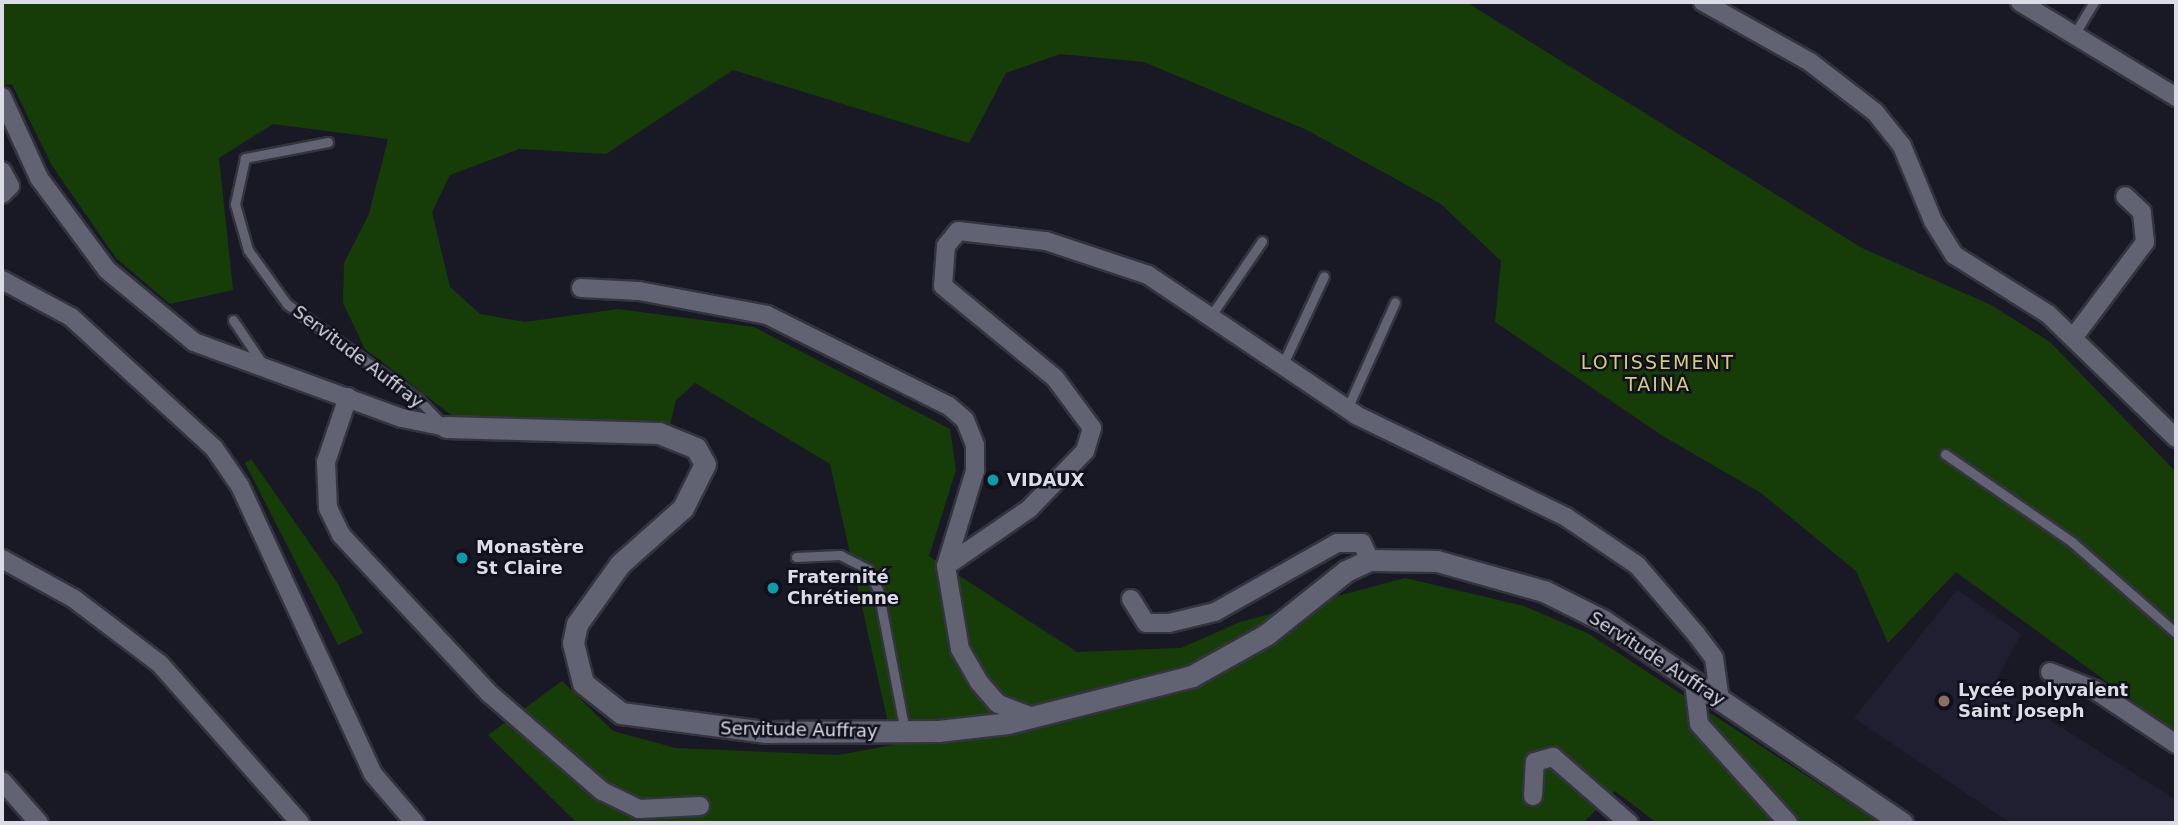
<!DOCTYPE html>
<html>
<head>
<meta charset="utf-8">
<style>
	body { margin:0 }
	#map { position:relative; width:2178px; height:825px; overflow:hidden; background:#191926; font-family:"DejaVu Sans",sans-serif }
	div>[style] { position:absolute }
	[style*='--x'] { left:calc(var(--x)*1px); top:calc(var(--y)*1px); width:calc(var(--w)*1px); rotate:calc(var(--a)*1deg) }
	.built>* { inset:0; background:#201f32 }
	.green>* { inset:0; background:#163d07 }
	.roads { filter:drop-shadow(2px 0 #34343e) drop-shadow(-2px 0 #34343e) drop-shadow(0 2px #34343e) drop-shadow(0 -2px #34343e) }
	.lane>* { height:9px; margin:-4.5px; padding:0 4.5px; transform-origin:4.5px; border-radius:4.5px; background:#616272 }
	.street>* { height:18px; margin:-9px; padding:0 9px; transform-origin:9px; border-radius:9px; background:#616272 }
	.secondary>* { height:21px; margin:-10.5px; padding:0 10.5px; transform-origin:10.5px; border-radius:10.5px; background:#616272 }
	.dots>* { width:19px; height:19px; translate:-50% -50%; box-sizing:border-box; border:4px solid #10101d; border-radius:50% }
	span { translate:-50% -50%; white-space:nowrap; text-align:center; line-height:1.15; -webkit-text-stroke:5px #10101d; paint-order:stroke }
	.street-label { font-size:18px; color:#dbdce5 }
	.poi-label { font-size:18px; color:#dbdce5; font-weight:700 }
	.left { translate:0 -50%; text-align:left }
	.neighbourhood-label { font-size:19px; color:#d6cb7c; letter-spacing:2px }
	.frame { position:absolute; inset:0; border:4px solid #dbdce5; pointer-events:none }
</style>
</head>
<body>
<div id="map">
	<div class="built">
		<i style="clip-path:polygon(1957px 590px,2021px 634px,1994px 685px,2176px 800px,2176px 823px,2011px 823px,1854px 718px)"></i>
	</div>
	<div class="green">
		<i style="clip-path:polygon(2px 2px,1466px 2px,1862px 248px,1991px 305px,2050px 342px,2176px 472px,2176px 732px,1956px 572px,1888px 643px,1856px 571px,1761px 493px,1663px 436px,1495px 322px,1501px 261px,1441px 204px,1307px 130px,1144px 62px,1060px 54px,1006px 73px,969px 143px,733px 70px,606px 154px,519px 149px,450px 175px,432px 212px,450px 287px,480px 314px,525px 322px,618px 309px,754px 327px,950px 429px,956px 470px,929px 556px,1077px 652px,1181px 648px,1240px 622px,1405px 578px,1524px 606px,1589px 634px,1879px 823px,1657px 823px,1615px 791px,1583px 823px,577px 823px,488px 735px,562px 681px,613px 731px,676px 748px,838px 755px,893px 745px,830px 464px,695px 383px,676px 400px,670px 425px,454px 417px,365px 349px,343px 303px,344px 263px,369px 214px,388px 139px,273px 124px,219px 158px,233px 290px,170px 304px,116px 258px,51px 164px,12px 84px,2px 86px)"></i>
		<i style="clip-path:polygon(251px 459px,338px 584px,363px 633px,338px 645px,245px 463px)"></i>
	</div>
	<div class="roads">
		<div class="lane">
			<i style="--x:2074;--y:35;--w:39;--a:-59"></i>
			<i style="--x:328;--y:142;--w:85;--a:169.1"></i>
			<i style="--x:245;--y:158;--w:47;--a:102.3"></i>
			<i style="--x:235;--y:204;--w:48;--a:74.2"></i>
			<i style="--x:248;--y:250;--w:67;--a:54.2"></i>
			<i style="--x:287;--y:304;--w:160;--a:35.9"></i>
			<i style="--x:417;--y:398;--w:36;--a:46"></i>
			<i style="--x:1210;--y:317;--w:92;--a:-55.6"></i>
			<i style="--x:233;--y:320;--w:52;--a:56"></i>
			<i style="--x:1282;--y:366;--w:99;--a:-65"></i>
			<i style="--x:1347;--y:409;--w:117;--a:-65.8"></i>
			<i style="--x:1945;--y:454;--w:155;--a:34.7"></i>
			<i style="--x:2072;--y:542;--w:138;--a:41.2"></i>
			<i style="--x:796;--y:557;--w:44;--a:-2.6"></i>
			<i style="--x:840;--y:555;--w:31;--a:27"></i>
			<i style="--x:868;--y:569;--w:23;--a:65"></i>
			<i style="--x:878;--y:590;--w:144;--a:79.2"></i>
		</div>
		<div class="street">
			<i style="--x:1703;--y:2;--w:123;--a:29.3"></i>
			<i style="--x:1810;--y:62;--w:82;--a:37.6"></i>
			<i style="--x:1875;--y:112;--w:43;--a:51.5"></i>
			<i style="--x:1902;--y:146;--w:81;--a:67.5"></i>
			<i style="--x:1933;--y:221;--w:40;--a:58"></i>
			<i style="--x:1954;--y:255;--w:111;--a:32.1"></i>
			<i style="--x:2048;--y:314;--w:178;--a:44.1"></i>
			<i style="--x:2020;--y:2;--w:183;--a:31.3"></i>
			<i style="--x:2;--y:97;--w:89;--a:65.4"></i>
			<i style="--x:39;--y:178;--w:114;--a:53.5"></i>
			<i style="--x:107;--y:270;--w:113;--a:39.6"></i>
			<i style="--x:194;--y:342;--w:221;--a:20.1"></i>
			<i style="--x:402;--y:418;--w:45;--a:11.6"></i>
			<i style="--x:2;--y:171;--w:17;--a:62"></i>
			<i style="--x:10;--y:186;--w:11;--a:135"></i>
			<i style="--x:2;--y:280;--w:78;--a:28.2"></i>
			<i style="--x:71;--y:317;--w:194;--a:42.5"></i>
			<i style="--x:214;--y:448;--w:46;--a:55.6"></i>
			<i style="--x:240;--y:486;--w:317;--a:65.2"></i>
			<i style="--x:373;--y:774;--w:65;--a:49.4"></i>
			<i style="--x:581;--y:288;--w:58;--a:3"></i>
			<i style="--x:639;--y:291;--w:130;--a:10.6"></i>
			<i style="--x:767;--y:315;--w:203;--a:26.6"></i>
			<i style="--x:949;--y:406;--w:21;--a:41"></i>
			<i style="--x:965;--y:420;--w:27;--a:68"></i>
			<i style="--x:975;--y:445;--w:26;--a:90"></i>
			<i style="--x:975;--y:471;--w:99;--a:107"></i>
			<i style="--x:2073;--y:338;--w:120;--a:-53.1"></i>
			<i style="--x:2145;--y:242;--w:30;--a:-96"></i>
			<i style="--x:2142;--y:212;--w:23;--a:-137"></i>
			<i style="--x:348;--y:397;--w:69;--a:108.7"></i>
			<i style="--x:326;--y:462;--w:46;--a:87.5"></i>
			<i style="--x:328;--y:508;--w:30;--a:64"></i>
			<i style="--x:341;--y:535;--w:218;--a:46.9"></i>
			<i style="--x:490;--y:694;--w:148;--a:40.9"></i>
			<i style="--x:602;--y:791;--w:41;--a:25.9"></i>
			<i style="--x:639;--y:809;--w:61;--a:-2.8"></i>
			<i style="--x:2;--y:559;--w:81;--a:28.8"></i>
			<i style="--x:73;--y:598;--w:109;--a:37.2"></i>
			<i style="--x:160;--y:664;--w:212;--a:48.6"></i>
			<i style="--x:1131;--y:599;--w:28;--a:58"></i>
			<i style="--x:1146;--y:623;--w:23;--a:0"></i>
			<i style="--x:1169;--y:623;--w:47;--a:-13.4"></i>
			<i style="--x:1215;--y:612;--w:140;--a:-29.5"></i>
			<i style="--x:1337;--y:543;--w:25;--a:0"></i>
			<i style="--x:1362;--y:543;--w:20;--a:66"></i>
			<i style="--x:2050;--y:672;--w:48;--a:21.8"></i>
			<i style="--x:2095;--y:690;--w:97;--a:33.7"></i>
			<i style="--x:1694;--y:683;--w:41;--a:83"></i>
			<i style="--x:1699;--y:724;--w:133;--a:48"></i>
			<i style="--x:1035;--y:718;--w:40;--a:-159"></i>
			<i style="--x:998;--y:704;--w:29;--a:-131"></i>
			<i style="--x:979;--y:682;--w:38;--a:-120"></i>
			<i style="--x:960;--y:649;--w:84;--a:-99.6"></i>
			<i style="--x:946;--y:566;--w:101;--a:-34.5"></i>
			<i style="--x:1029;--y:509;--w:81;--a:-46"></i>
			<i style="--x:1085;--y:451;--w:24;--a:-73"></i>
			<i style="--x:1092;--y:428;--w:62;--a:-126.5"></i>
			<i style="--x:1055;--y:378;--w:145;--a:-140.6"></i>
			<i style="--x:943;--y:286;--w:40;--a:-85.7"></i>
			<i style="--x:946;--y:246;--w:19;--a:-51"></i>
			<i style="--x:958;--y:231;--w:89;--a:6.5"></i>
			<i style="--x:1046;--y:241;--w:108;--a:18.4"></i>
			<i style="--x:1148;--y:275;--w:251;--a:33.9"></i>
			<i style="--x:1356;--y:415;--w:233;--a:25.9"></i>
			<i style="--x:1566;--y:517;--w:86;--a:34.1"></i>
			<i style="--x:1637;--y:565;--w:91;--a:49.5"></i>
			<i style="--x:1696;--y:634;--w:30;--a:53"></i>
			<i style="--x:1714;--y:658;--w:42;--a:81.9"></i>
			<i style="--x:2;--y:781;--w:56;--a:48.6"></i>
			<i style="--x:1533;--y:796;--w:34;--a:-87"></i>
			<i style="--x:1535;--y:762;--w:19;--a:-16"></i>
			<i style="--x:1553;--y:757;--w:101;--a:41"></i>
		</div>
		<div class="secondary">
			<i style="--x:446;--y:427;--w:213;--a:1.6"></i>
			<i style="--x:659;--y:433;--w:40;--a:22"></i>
			<i style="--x:696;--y:448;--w:18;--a:61"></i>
			<i style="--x:705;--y:464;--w:49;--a:116.6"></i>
			<i style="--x:683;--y:508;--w:84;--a:138.4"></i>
			<i style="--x:620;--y:564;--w:74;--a:125.6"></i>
			<i style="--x:577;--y:624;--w:19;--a:102"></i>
			<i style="--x:573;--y:643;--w:41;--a:76"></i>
			<i style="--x:583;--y:683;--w:48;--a:38.3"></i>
			<i style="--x:621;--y:713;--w:145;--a:7.5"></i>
			<i style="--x:765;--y:732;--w:173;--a:-0.3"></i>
			<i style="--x:938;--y:731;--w:70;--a:-6.5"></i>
			<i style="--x:1008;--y:723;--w:190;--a:-14.3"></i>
			<i style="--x:1192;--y:676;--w:86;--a:-29.2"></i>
			<i style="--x:1267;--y:634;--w:101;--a:-38.6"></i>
			<i style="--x:1346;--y:571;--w:26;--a:-25"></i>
			<i style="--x:1370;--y:560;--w:67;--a:0.9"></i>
			<i style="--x:1437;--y:561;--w:111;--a:15.7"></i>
			<i style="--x:1544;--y:591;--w:67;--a:26.6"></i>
			<i style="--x:1604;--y:621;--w:360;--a:34.1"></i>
		</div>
	</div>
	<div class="dots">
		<i style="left:993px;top:480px;background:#0f9aa8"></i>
		<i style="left:462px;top:558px;background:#0f9aa8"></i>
		<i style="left:773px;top:588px;background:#0f9aa8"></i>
		<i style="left:1944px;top:701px;background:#8d6e63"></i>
	</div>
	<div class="street-label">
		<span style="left:358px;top:357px;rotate:37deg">Servitude Auffray</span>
		<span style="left:1657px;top:659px;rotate:33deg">Servitude Auffray</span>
		<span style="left:799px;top:730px;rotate:1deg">Servitude Auffray</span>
	</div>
	<div class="poi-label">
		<span class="left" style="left:1007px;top:480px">VIDAUX</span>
		<span class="left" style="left:476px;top:558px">Monastère<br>St Claire</span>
		<span class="left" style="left:787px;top:588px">Fraternité<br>Chrétienne</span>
		<span class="left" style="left:1958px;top:701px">Lycée polyvalent<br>Saint Joseph</span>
	</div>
	<div class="neighbourhood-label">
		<span style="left:1658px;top:374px">LOTISSEMENT<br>TAINA</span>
	</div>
	<div class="frame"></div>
</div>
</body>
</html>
